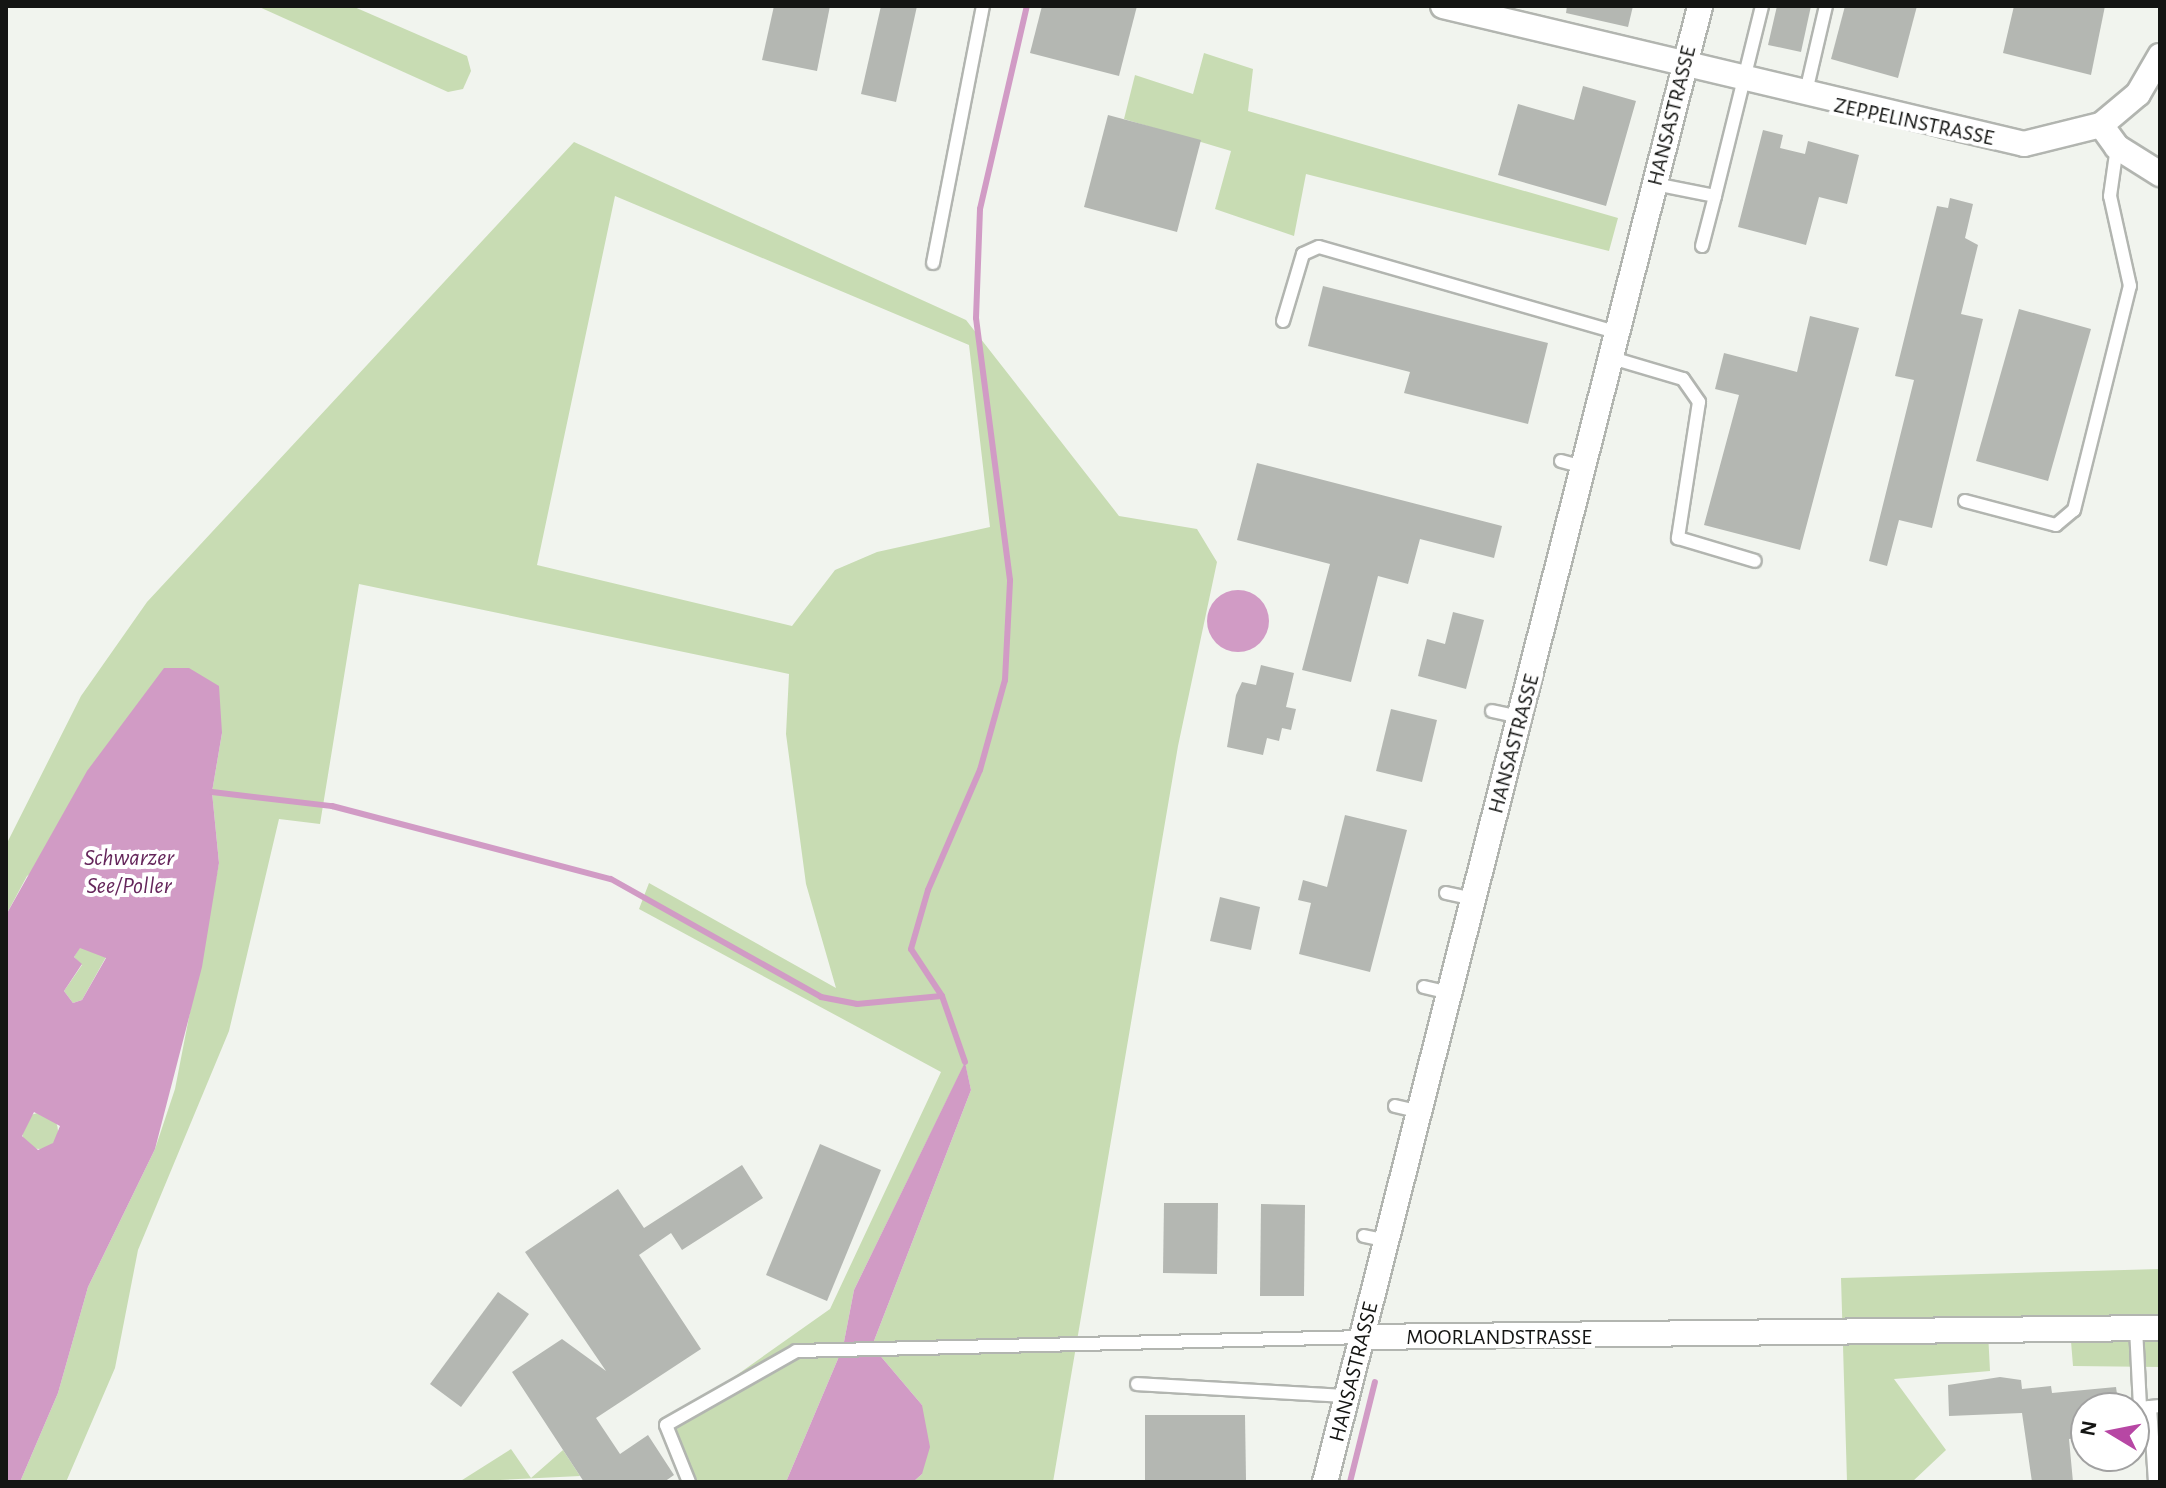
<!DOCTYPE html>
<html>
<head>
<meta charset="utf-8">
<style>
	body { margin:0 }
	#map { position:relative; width:2166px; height:1488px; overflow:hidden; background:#f1f4ee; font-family:"Alegreya Sans",sans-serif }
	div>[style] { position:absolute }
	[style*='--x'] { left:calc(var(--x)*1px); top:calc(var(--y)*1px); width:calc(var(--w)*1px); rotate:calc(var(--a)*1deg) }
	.green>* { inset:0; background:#c8dcb3 }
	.round { border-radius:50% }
	.water>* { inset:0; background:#d19bc5 }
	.stream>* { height:6px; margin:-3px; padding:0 3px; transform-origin:3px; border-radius:3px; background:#d19bc5 }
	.building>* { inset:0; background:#b4b7b2 }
	.roads { filter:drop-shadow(2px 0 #b2b5b0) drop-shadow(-2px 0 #b2b5b0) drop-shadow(0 2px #b2b5b0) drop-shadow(0 -2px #b2b5b0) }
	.lane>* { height:12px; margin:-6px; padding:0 6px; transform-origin:6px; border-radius:6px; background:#fff }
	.street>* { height:24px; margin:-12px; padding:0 12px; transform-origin:12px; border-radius:12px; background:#fff }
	span { translate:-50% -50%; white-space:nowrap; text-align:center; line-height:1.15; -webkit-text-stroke:8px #fff; paint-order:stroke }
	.street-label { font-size:22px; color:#141513 }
	.water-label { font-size:24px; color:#65265b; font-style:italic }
	.frame { position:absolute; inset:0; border:8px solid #141513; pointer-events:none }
	.north { position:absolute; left:2070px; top:1392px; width:80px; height:80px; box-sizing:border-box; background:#fff; border:2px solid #a1a1a1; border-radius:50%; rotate:280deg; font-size:22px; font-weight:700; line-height:32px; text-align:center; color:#141513 }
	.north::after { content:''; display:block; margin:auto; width:28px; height:36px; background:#b747a4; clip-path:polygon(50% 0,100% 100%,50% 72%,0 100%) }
</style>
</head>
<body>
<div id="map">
	<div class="green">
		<i style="clip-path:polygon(257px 6px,352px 6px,467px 56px,471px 71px,463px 89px,448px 92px)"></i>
		<i style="clip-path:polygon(1204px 53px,1253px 69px,1248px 111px,1618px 218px,1609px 251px,1306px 174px,1294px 236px,1215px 209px,1231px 151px,1124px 119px,1135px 75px,1193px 94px)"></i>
		<i style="clip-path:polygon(evenodd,574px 142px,966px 320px,1119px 516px,1197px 529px,1217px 562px,1178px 746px,1053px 1482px,913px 1482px,922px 1474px,922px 1405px,872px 1346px,971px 1090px,965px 1063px,854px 1290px,843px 1347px,786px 1482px,689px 1482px,666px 1425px,830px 1309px,941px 1072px,639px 909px,649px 883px,836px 988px,806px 884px,786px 734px,789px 674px,359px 584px,320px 824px,279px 819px,229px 1031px,138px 1250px,115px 1368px,66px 1482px,20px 1482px,58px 1393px,88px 1287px,155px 1149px,175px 1089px,219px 863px,212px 792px,222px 733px,27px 876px,6px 915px,6px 845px,81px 696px,147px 602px,574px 142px,615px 196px,969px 345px,990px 527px,877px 552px,835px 570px,792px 626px,537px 565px,615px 196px)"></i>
		<i style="clip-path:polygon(80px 947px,106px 957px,82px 1000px,73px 1003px,64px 991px,82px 965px,74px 957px)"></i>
		<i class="round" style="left:22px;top:1113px;width:36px;height:36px"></i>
		<i style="clip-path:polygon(2160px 1269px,2160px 1367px,2073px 1366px,2070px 1329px,1988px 1332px,1990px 1371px,1894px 1379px,1946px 1450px,1912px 1482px,1847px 1482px,1841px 1278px)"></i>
		<i style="clip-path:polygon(511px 1449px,531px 1478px,563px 1450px,580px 1476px,459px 1482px)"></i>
	</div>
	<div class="water">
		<i class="round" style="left:1207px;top:590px;width:62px;height:62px"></i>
		<i style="clip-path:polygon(evenodd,164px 668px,189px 668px,219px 686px,222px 733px,212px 792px,219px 863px,202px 967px,155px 1149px,88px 1287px,58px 1393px,20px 1482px,6px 1482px,6px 915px,87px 771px,164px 668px,80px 948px,106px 958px,82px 1000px,73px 1003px,64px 991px,82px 964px,74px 957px,80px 948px,164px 668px,34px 1112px,60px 1126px,53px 1143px,38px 1150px,22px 1136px,34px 1112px)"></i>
		<i style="clip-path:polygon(965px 1062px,971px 1090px,872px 1346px,922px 1405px,930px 1447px,922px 1474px,913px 1482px,786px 1482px,843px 1347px,854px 1290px)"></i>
	</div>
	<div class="stream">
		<i style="--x:212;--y:792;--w:121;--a:6.7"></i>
		<i style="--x:332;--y:806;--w:288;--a:14.7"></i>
		<i style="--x:611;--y:879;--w:241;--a:29.3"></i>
		<i style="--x:821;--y:997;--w:37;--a:11"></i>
		<i style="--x:857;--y:1004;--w:85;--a:-5.4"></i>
		<i style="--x:965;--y:1062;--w:70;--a:-109.2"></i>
		<i style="--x:942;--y:996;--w:56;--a:-123.4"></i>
		<i style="--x:911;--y:949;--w:61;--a:-73.9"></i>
		<i style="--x:928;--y:890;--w:131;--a:-66.6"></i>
		<i style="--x:980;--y:770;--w:93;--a:-74.5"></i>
		<i style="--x:1005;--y:680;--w:100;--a:-87.1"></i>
		<i style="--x:1010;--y:580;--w:264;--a:-97.4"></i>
		<i style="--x:976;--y:318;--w:109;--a:-87.9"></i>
		<i style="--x:980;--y:209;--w:208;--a:-77"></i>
		<i style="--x:1350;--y:1482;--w:103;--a:-76"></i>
	</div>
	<div class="building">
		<i style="clip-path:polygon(774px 6px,830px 6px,817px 71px,762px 60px)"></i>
		<i style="clip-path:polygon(881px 6px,917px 6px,896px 102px,861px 94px)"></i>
		<i style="clip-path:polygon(1042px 6px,1137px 6px,1119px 76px,1030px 53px)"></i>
		<i style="clip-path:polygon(1567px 6px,1633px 6px,1628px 27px,1566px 13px)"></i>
		<i style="clip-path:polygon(1777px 6px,1811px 6px,1801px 52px,1768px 45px)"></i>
		<i style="clip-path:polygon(1845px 6px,1917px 6px,1898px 78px,1831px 59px)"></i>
		<i style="clip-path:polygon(2014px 6px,2105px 6px,2091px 75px,2003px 53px)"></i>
		<i style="clip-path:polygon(1583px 86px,1636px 101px,1606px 206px,1498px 175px,1518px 104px,1574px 120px)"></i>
		<i style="clip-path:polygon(1108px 115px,1201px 140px,1177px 232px,1084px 207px)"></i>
		<i style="clip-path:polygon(1763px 130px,1783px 135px,1780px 148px,1805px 154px,1808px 141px,1859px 155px,1847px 204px,1819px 197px,1806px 245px,1738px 227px)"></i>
		<i style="clip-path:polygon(1950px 198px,1973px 204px,1965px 238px,1978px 245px,1961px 314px,1983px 319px,1932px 528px,1899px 520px,1887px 566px,1869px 561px,1914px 380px,1895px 376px,1937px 206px,1948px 208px)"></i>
		<i style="clip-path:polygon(1323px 286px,1548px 343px,1528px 424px,1404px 393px,1410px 372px,1308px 346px)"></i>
		<i style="clip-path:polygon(2019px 309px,2091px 329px,2048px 481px,1976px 461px)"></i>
		<i style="clip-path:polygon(1810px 316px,1859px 328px,1800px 550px,1704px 525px,1739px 395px,1715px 389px,1724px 353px,1797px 372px)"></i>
		<i style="clip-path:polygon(1257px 463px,1502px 526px,1494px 558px,1420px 539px,1408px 584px,1378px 576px,1351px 682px,1302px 670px,1330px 564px,1237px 540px)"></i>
		<i style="clip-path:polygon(1453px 612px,1484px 620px,1466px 689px,1418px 676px,1427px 639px,1445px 644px)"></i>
		<i style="clip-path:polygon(1261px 665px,1294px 673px,1286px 707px,1296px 709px,1291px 730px,1282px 728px,1279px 741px,1267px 738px,1263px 755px,1227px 747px,1236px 695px,1242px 682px,1256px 685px)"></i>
		<i style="clip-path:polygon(1391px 709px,1437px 720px,1422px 782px,1376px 771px)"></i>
		<i style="clip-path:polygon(1345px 815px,1407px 830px,1370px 972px,1299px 954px,1311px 903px,1298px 900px,1303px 880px,1327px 887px)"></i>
		<i style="clip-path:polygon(1220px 897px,1260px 907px,1251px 950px,1210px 941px)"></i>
		<i style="clip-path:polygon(820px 1144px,881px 1170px,827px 1301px,766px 1275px)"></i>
		<i style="clip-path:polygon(742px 1165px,763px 1198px,682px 1250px,671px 1233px,639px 1255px,701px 1349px,596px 1418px,620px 1454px,648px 1435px,674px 1475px,664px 1482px,584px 1482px,512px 1372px,562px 1339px,606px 1371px,525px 1252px,618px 1189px,644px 1228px)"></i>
		<i style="clip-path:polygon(1164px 1203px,1218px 1203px,1217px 1274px,1163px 1273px)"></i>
		<i style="clip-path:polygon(1261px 1204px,1305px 1205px,1304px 1296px,1260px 1296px)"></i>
		<i style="clip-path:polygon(498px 1292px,529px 1314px,461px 1407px,430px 1384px)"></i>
		<i style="clip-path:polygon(2000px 1377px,2021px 1380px,2022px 1389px,2051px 1386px,2052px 1393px,2116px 1387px,2119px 1408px,2086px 1408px,2086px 1437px,2069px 1439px,2073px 1482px,2032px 1482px,2022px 1413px,1949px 1416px,1948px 1385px)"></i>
		<i style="clip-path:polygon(1145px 1415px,1245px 1415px,1246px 1480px,1145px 1480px)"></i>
	</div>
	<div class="roads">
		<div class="lane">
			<i style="--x:1805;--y:96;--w:92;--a:-76.9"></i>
			<i style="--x:1655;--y:184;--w:61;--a:11.3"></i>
			<i style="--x:1715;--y:196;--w:196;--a:-76.1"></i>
			<i style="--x:1702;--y:246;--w:52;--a:-75.4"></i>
			<i style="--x:933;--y:263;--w:262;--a:-79"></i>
			<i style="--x:1283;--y:321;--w:70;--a:-73.4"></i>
			<i style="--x:1303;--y:254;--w:17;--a:-24"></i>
			<i style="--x:1319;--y:247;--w:311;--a:16"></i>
			<i style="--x:1612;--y:358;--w:74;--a:16.5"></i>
			<i style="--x:1683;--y:379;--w:28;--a:55"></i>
			<i style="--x:1699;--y:402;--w:138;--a:98.8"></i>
			<i style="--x:1678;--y:538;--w:80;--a:16.6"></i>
			<i style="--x:1561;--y:461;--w:24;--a:15"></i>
			<i style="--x:1965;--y:501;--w:94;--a:14.8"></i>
			<i style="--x:2056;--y:525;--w:23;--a:-40"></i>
			<i style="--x:2074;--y:510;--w:231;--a:-76"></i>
			<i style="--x:2130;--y:286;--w:92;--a:-102.5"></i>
			<i style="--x:2110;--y:196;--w:49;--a:-81.9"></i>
			<i style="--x:1492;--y:711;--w:29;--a:12"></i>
			<i style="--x:1446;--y:893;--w:29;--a:12"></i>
			<i style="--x:1424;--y:987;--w:27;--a:13"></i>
			<i style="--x:1395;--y:1106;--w:26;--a:13"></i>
			<i style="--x:1364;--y:1236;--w:24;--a:12"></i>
			<i style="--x:2136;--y:1328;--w:80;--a:87.1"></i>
			<i style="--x:2140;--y:1408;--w:20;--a:-6"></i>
			<i style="--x:1137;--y:1384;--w:211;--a:3.3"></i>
			<i style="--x:2150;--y:1407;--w:75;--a:86.2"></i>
			<i style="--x:689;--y:1482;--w:61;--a:-112"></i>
			<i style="--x:666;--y:1425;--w:150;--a:-29.6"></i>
			<i style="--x:796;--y:1351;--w:567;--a:-1.41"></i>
		</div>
		<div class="street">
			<i style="--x:1443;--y:6;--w:597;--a:13.36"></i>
			<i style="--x:2024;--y:144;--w:79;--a:-13.9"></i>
			<i style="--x:2101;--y:125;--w:48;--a:-40"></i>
			<i style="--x:2138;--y:94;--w:44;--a:-59.9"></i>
			<i style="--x:2101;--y:125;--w:27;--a:54"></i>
			<i style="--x:2117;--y:147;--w:51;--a:32.1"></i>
			<i style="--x:1363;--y:1337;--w:797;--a:-0.65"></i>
			<i style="--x:1325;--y:1482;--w:1523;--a:-75.74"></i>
		</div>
	</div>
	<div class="street-label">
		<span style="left:1672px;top:116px;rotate:-76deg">HANSASTRASSE</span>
		<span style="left:1914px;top:122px;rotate:12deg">ZEPPELINSTRASSE</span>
		<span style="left:1514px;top:744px;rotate:-75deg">HANSASTRASSE</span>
		<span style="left:1499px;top:1338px">MOORLANDSTRASSE</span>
		<span style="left:1354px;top:1372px;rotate:-76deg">HANSASTRASSE</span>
	</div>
	<div class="water-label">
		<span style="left:129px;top:873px">Schwarzer<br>See/Poller</span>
	</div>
	<div class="frame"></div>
	<div class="north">N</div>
</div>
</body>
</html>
